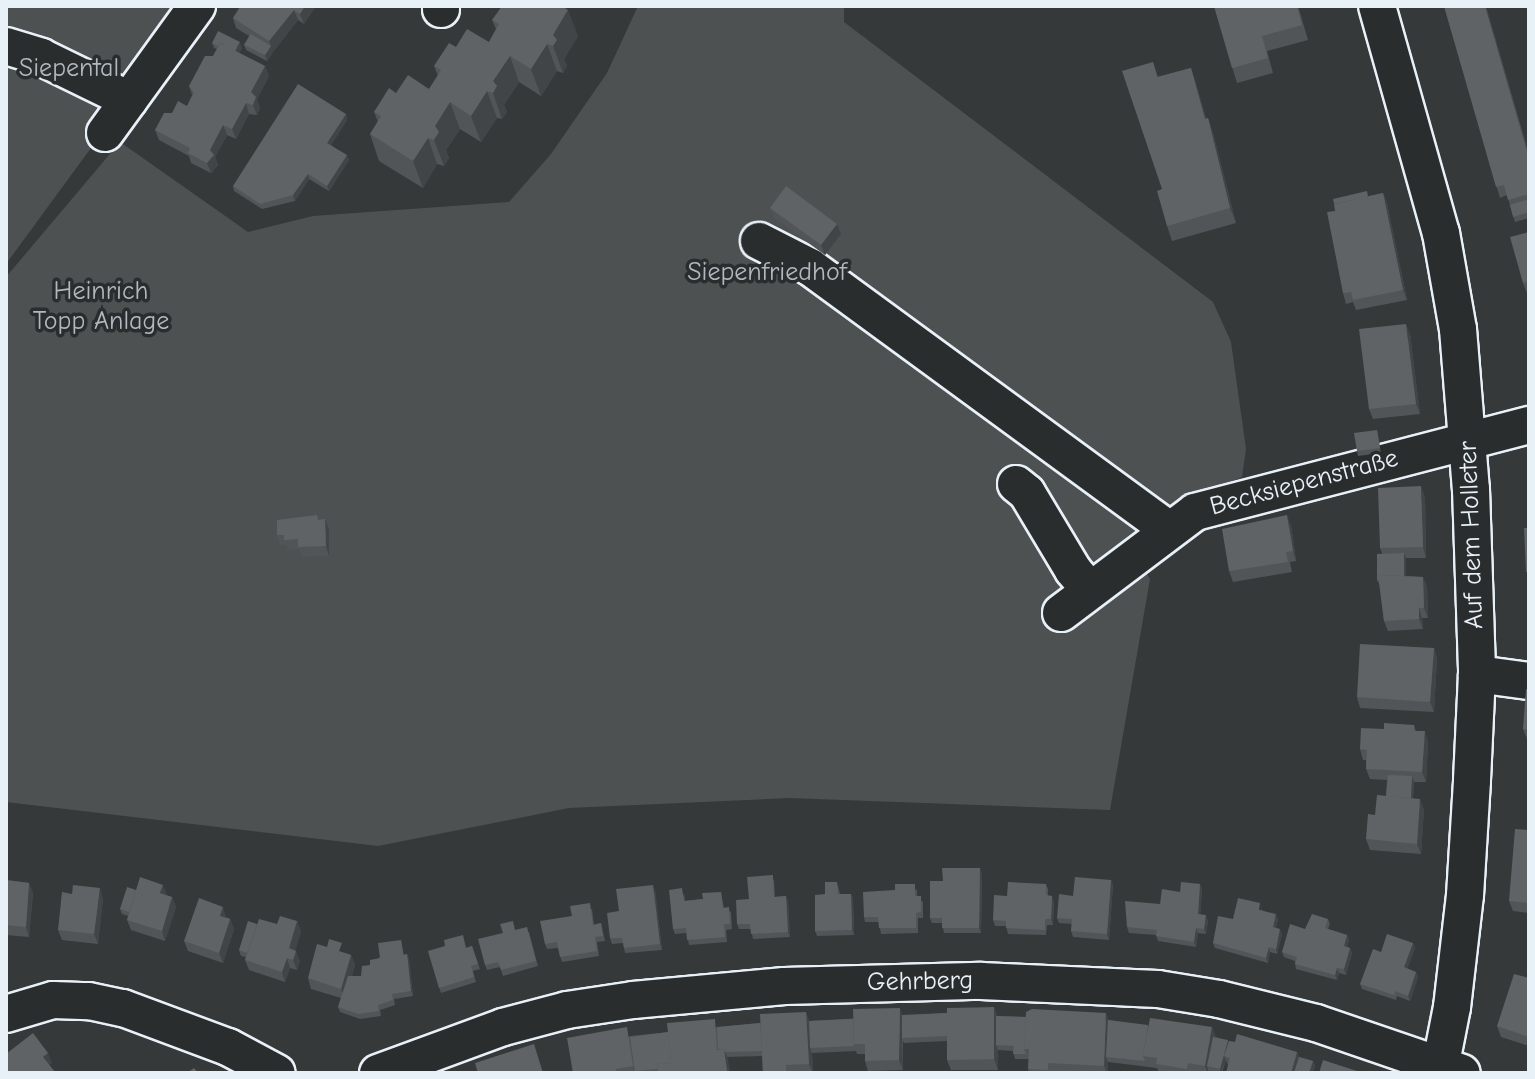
<!DOCTYPE html>
<html>
<head>
<meta charset="utf-8">
<style>
	body { margin:0 }
	#map { position:relative; width:1535px; height:1079px; overflow:hidden; background:#35393a; font-family:"Comic Neue",sans-serif }
	div>[style] { position:absolute }
	[style*='--x'] { left:calc(var(--x)*1px); top:calc(var(--y)*1px); width:calc(var(--w)*1px); rotate:calc(var(--a)*1deg) }
	.green>* { inset:0; background:#4d5152 }
	.roads { filter:drop-shadow(2px 0 #e8f1f8) drop-shadow(-2px 0 #e8f1f8) drop-shadow(0 2px #e8f1f8) drop-shadow(0 -2px #e8f1f8) }
	.minor>* { height:36px; margin:-18px; padding:0 18px; transform-origin:18px; border-radius:18px; background:#2a2d2e }
	.wall>* { inset:0; background:#525557 }
	.shaded-wall>* { inset:0; background:#424547 }
	.building>* { inset:0; background:#5f6365 }
	span { translate:-50% -50%; white-space:nowrap; text-align:center; line-height:1.15; -webkit-text-stroke:7px #2a2d2e; paint-order:stroke }
	.park-label { font-size:26px; color:#b2b9be }
	.street-label { font-size:26px; color:#e8f1f8 }
	.frame { position:absolute; inset:0; border:8px solid #e8f1f8; pointer-events:none }
</style>
</head>
<body>
<div id="map">
	<div class="green">
		<i style="clip-path:polygon(6px 6px,195px 6px,6px 264px)"></i>
		<i style="clip-path:polygon(638px 6px,844px 6px,844px 22px,1213px 302px,1231px 342px,1246px 449px,1242px 477px,1184px 502px,1141px 564px,1150px 579px,1110px 810px,789px 798px,569px 808px,378px 846px,6px 802px,6px 277px,120px 142px,248px 232px,313px 216px,509px 202px,551px 154px,607px 73px)"></i>
	</div>
	<div class="roads">
		<div class="minor">
			<i style="--x:1377;--y:6;--w:236;--a:74.3"></i>
			<i style="--x:1441;--y:233;--w:97;--a:80"></i>
			<i style="--x:1458;--y:329;--w:161;--a:85.4"></i>
			<i style="--x:1471;--y:489;--w:185;--a:88.1"></i>
			<i style="--x:1477;--y:674;--w:107;--a:92.7"></i>
			<i style="--x:1472;--y:781;--w:114;--a:93.5"></i>
			<i style="--x:1465;--y:895;--w:113;--a:96.6"></i>
			<i style="--x:1452;--y:1007;--w:67;--a:101.1"></i>
			<i style="--x:441;--y:9;--w:3;--a:-90"></i>
			<i style="--x:6;--y:46;--w:37;--a:17"></i>
			<i style="--x:41;--y:57;--w:98;--a:26"></i>
			<i style="--x:105;--y:133;--w:157;--a:-54.1"></i>
			<i style="--x:759;--y:241;--w:57;--a:27"></i>
			<i style="--x:810;--y:267;--w:444;--a:36.2"></i>
			<i style="--x:1016;--y:484;--w:14;--a:39"></i>
			<i style="--x:1027;--y:493;--w:90;--a:59.1"></i>
			<i style="--x:1073;--y:570;--w:26;--a:50"></i>
			<i style="--x:1061;--y:613;--w:168;--a:-37"></i>
			<i style="--x:1195;--y:512;--w:345;--a:-14.6"></i>
			<i style="--x:1477;--y:674;--w:52;--a:7.7"></i>
			<i style="--x:6;--y:1014;--w:49;--a:-16.6"></i>
			<i style="--x:53;--y:1000;--w:36;--a:2"></i>
			<i style="--x:89;--y:1001;--w:35;--a:12"></i>
			<i style="--x:123;--y:1008;--w:112;--a:20.4"></i>
			<i style="--x:228;--y:1047;--w:55;--a:28"></i>
			<i style="--x:378;--y:1073;--w:133;--a:-20.2"></i>
			<i style="--x:503;--y:1027;--w:66;--a:-14.9"></i>
			<i style="--x:567;--y:1010;--w:67;--a:-8.6"></i>
			<i style="--x:633;--y:1000;--w:152;--a:-5.3"></i>
			<i style="--x:784;--y:986;--w:197;--a:-1.5"></i>
			<i style="--x:981;--y:981;--w:177;--a:2.6"></i>
			<i style="--x:1158;--y:989;--w:62;--a:9.3"></i>
			<i style="--x:1219;--y:999;--w:100;--a:13.9"></i>
			<i style="--x:1316;--y:1023;--w:154;--a:18.9"></i>
		</div>
	</div>
	<div class="wall">
		<i style="clip-path:polygon(239px 6px,316px 6px,304px 24px,298px 20px,273px 52px,267px 61px,246px 50px,244px 45px,249px 36px,236px 28px,233px 18px,239px 8px)"></i>
		<i style="clip-path:polygon(1214px 6px,1298px 6px,1308px 40px,1267px 51px,1273px 73px,1237px 83px)"></i>
		<i style="clip-path:polygon(1444px 6px,1486px 6px,1528px 151px,1529px 151px,1529px 218px,1515px 222px,1507px 195px,1500px 198px)"></i>
		<i style="clip-path:polygon(492px 20px,578px 36px,564px 59px,567px 66px,563px 73px,557px 71px,541px 96px,519px 82px,504px 105px,507px 112px,502px 119px,497px 118px,481px 142px,460px 129px,446px 150px,449px 158px,444px 166px,437px 164px,423px 188px,379px 161px,370px 134px,378px 122px,374px 112px,396px 93px,429px 89px,438px 76px,434px 66px,456px 47px,489px 42px,496px 29px)"></i>
		<i style="clip-path:polygon(212px 43px,242px 48px,239px 53px,265px 66px,269px 76px,257px 99px,260px 108px,257px 115px,249px 114px,236px 139px,227px 135px,215px 157px,218px 165px,211px 173px,191px 163px,189px 156px,159px 140px,155px 130px,172px 113px,187px 106px,192px 95px,189px 86px,213px 56px,217px 49px,214px 48px)"></i>
		<i style="clip-path:polygon(1153px 62px,1158px 77px,1191px 68px,1206px 118px,1208px 118px,1213px 133px,1236px 223px,1172px 241px,1167px 226px,1162px 189px)"></i>
		<i style="clip-path:polygon(346px 114px,347px 120px,331px 145px,349px 160px,329px 191px,309px 179px,295px 201px,262px 209px,234px 191px,233px 186px)"></i>
		<i style="clip-path:polygon(1383px 193px,1387px 203px,1407px 300px,1356px 310px,1353px 302px,1346px 304px,1343px 293px,1335px 211px,1369px 196px)"></i>
		<i style="clip-path:polygon(770px 208px,837px 224px,841px 234px,825px 255px,774px 218px)"></i>
		<i style="clip-path:polygon(1529px 232px,1529px 293px,1527px 293px,1523px 283px)"></i>
		<i style="clip-path:polygon(1410px 334px,1420px 414px,1373px 419px,1369px 409px)"></i>
		<i style="clip-path:polygon(1377px 430px,1381px 453px,1358px 456px,1357px 451px)"></i>
		<i style="clip-path:polygon(1425px 497px,1426px 558px,1406px 558px,1406px 576px,1423px 577px,1427px 587px,1428px 618px,1422px 618px,1423px 629px,1388px 631px,1384px 621px,1380px 586px,1377px 580px,1382px 553px,1380px 548px)"></i>
		<i style="clip-path:polygon(317px 515px,319px 520px,329px 530px,329px 556px,302px 557px,299px 549px,288px 550px,286px 545px,280px 545px,277px 535px)"></i>
		<i style="clip-path:polygon(1291px 525px,1296px 561px,1290px 562px,1292px 572px,1233px 582px,1229px 571px)"></i>
		<i style="clip-path:polygon(1434px 648px,1437px 658px,1434px 712px,1360px 708px,1357px 697px)"></i>
		<i style="clip-path:polygon(1529px 690px,1529px 740px,1527px 739px,1523px 729px)"></i>
		<i style="clip-path:polygon(1414px 725px,1416px 731px,1428px 742px,1426px 782px,1414px 782px,1413px 798px,1424px 809px,1421px 854px,1370px 850px,1366px 839px,1375px 815px,1386px 796px,1387px 780px,1370px 779px,1366px 769px,1366px 760px,1363px 760px,1360px 749px,1384px 729px)"></i>
		<i style="clip-path:polygon(1529px 830px,1529px 913px,1513px 911px,1509px 901px)"></i>
		<i style="clip-path:polygon(982px 873px,981px 933px,944px 933px,942px 923px,932px 923px,930px 918px,943px 881px)"></i>
		<i style="clip-path:polygon(6px 880px,29px 883px,33px 893px,29px 937px,6px 935px)"></i>
		<i style="clip-path:polygon(774px 880px,775px 897px,786px 896px,788px 902px,790px 937px,753px 939px,751px 929px,739px 929px,737px 924px,749px 899px)"></i>
		<i style="clip-path:polygon(1111px 880px,1113px 885px,1109px 940px,1073px 937px,1071px 931px,1072px 924px,1059px 923px,1057px 918px,1073px 896px)"></i>
		<i style="clip-path:polygon(837px 882px,840px 894px,851px 894px,853px 899px,854px 935px,817px 936px,815px 931px,825px 894px)"></i>
		<i style="clip-path:polygon(1046px 884px,1048px 889px,1048px 896px,1054px 901px,1053px 925px,1047px 925px,1046px 935px,1008px 934px,1006px 926px,995px 926px,993px 920px,1007px 896px)"></i>
		<i style="clip-path:polygon(1200px 884px,1202px 889px,1200px 915px,1208px 921px,1206px 934px,1198px 933px,1196px 947px,1158px 941px,1156px 935px,1129px 933px,1127px 927px,1160px 904px,1180px 892px)"></i>
		<i style="clip-path:polygon(917px 889px,917px 896px,923px 902px,923px 918px,918px 918px,918px 933px,881px 934px,879px 922px,865px 922px,864px 917px)"></i>
		<i style="clip-path:polygon(136px 890px,172px 897px,176px 907px,165px 941px,131px 930px,127px 920px,128px 916px,122px 914px,120px 909px)"></i>
		<i style="clip-path:polygon(655px 890px,662px 950px,625px 953px,623px 943px,612px 944px,610px 938px,619px 911px)"></i>
		<i style="clip-path:polygon(721px 892px,724px 908px,731px 912px,732px 929px,726px 930px,727px 942px,689px 945px,687px 933px,675px 934px,673px 929px,684px 893px,685px 901px,703px 899px)"></i>
		<i style="clip-path:polygon(103px 898px,98px 944px,62px 940px,58px 930px)"></i>
		<i style="clip-path:polygon(592px 909px,594px 925px,601px 923px,605px 941px,597px 942px,599px 956px,562px 962px,558px 948px,547px 949px,545px 944px,572px 916px)"></i>
		<i style="clip-path:polygon(1262px 909px,1262px 910px,1278px 919px,1276px 928px,1282px 934px,1277px 954px,1270px 952px,1268px 963px,1215px 948px,1213px 943px)"></i>
		<i style="clip-path:polygon(226px 917px,230px 919px,234px 929px,223px 963px,188px 951px,184px 941px)"></i>
		<i style="clip-path:polygon(1328px 919px,1330px 924px,1328px 929px,1347px 935px,1349px 940px,1347px 947px,1350px 948px,1352px 953px,1346px 975px,1339px 973px,1337px 980px,1296px 969px,1295px 964px,1295px 961px,1284px 957px,1282px 952px,1305px 929px)"></i>
		<i style="clip-path:polygon(297px 921px,301px 932px,295px 950px,300px 961px,297px 970px,290px 968px,285px 982px,249px 970px,245px 960px,246px 957px,241px 956px,239px 950px,257px 924px,277px 924px)"></i>
		<i style="clip-path:polygon(515px 930px,529px 932px,538px 966px,503px 976px,500px 967px,487px 970px,485px 965px)"></i>
		<i style="clip-path:polygon(401px 940px,404px 955px,407px 954px,409px 959px,413px 996px,394px 999px,395px 1005px,380px 1010px,381px 1016px,360px 1019px,340px 1012px,338px 1007px,341px 998px,311px 989px,308px 978px,345px 953px,351px 955px,355px 965px,352px 976px,361px 976px,370px 965px)"></i>
		<i style="clip-path:polygon(1413px 943px,1415px 948px,1407px 969px,1416px 972px,1418px 977px,1410px 1001px,1397px 996px,1396px 1000px,1362px 989px,1360px 984px,1381px 952px)"></i>
		<i style="clip-path:polygon(472px 946px,480px 969px,473px 971px,476px 982px,441px 993px,428px 951px,466px 948px)"></i>
		<i style="clip-path:polygon(1529px 978px,1529px 1046px,1501px 1037px,1497px 1026px)"></i>
		<i style="clip-path:polygon(994px 1007px,997px 1016px,1109px 1020px,1216px 1037px,1229px 1042px,1297px 1052px,1299px 1057px,1313px 1061px,1315px 1066px,1313px 1073px,1226px 1073px,1228px 1066px,1226px 1060px,1222px 1073px,1209px 1071px,1209px 1073px,1159px 1073px,1157px 1068px,1108px 1062px,1108px 1073px,1030px 1073px,1028px 1069px,1029px 1059px,1015px 1059px,1013px 1051px,998px 1050px,998px 1070px,951px 1070px,947px 1060px,947px 1041px,904px 1043px,903px 1041px,903px 1070px,868px 1071px,865px 1061px,865px 1054px,857px 1054px,856px 1051px,812px 1053px,813px 1073px,763px 1073px,762px 1056px,727px 1057px,730px 1073px,573px 1073px,630px 1036px,760px 1023px,806px 1012px,809px 1021px,947px 1013px)"></i>
	</div>
	<div class="shaded-wall">
		<i style="clip-path:polygon(305px 6px,316px 6px,304px 24px,300px 14px)"></i>
		<i style="clip-path:polygon(1485px 6px,1486px 6px,1529px 157px)"></i>
		<i style="clip-path:polygon(294px 10px,298px 20px,273px 52px,267px 61px,265px 55px,271px 46px,269px 41px)"></i>
		<i style="clip-path:polygon(568px 10px,578px 36px,564px 59px,567px 66px,563px 73px,553px 46px,553px 35px)"></i>
		<i style="clip-path:polygon(240px 42px,242px 48px,235px 59px,234px 54px)"></i>
		<i style="clip-path:polygon(547px 44px,557px 71px,541px 96px,531px 69px)"></i>
		<i style="clip-path:polygon(510px 56px,519px 82px,504px 105px,507px 112px,502px 119px,493px 93px,493px 81px)"></i>
		<i style="clip-path:polygon(265px 66px,269px 76px,257px 99px,260px 108px,257px 115px,253px 105px,251px 92px)"></i>
		<i style="clip-path:polygon(1191px 68px,1196px 83px,1211px 134px,1205px 119px)"></i>
		<i style="clip-path:polygon(487px 91px,497px 118px,481px 142px,471px 116px)"></i>
		<i style="clip-path:polygon(450px 102px,460px 129px,446px 150px,449px 158px,444px 166px,434px 140px,435px 126px)"></i>
		<i style="clip-path:polygon(246px 103px,249px 114px,236px 139px,232px 129px)"></i>
		<i style="clip-path:polygon(346px 114px,347px 120px,329px 148px,327px 143px)"></i>
		<i style="clip-path:polygon(1208px 118px,1213px 133px,1236px 223px,1230px 208px)"></i>
		<i style="clip-path:polygon(223px 125px,227px 135px,215px 157px,218px 165px,211px 173px,207px 163px,210px 150px)"></i>
		<i style="clip-path:polygon(428px 138px,437px 164px,423px 188px,413px 161px)"></i>
		<i style="clip-path:polygon(347px 155px,349px 160px,329px 191px,327px 186px)"></i>
		<i style="clip-path:polygon(308px 174px,309px 179px,295px 201px,293px 195px)"></i>
		<i style="clip-path:polygon(1383px 193px,1387px 203px,1407px 300px,1403px 290px)"></i>
		<i style="clip-path:polygon(837px 224px,841px 234px,825px 255px,821px 245px)"></i>
		<i style="clip-path:polygon(1406px 324px,1410px 334px,1420px 414px,1416px 404px)"></i>
		<i style="clip-path:polygon(1421px 486px,1425px 497px,1426px 558px,1423px 547px)"></i>
		<i style="clip-path:polygon(1287px 515px,1291px 525px,1296px 561px,1293px 551px)"></i>
		<i style="clip-path:polygon(325px 519px,329px 530px,329px 556px,326px 546px)"></i>
		<i style="clip-path:polygon(1404px 553px,1406px 558px,1406px 585px,1404px 580px)"></i>
		<i style="clip-path:polygon(1423px 577px,1427px 587px,1428px 618px,1424px 608px)"></i>
		<i style="clip-path:polygon(1419px 608px,1422px 618px,1423px 629px,1419px 619px)"></i>
		<i style="clip-path:polygon(1434px 648px,1437px 658px,1434px 712px,1430px 702px)"></i>
		<i style="clip-path:polygon(1425px 731px,1428px 742px,1426px 782px,1422px 772px)"></i>
		<i style="clip-path:polygon(1412px 776px,1414px 782px,1412px 808px,1410px 803px)"></i>
		<i style="clip-path:polygon(1420px 799px,1424px 809px,1421px 854px,1417px 844px)"></i>
		<i style="clip-path:polygon(980px 868px,982px 873px,981px 933px,979px 928px)"></i>
		<i style="clip-path:polygon(1111px 880px,1113px 885px,1109px 940px,1107px 934px)"></i>
		<i style="clip-path:polygon(29px 883px,33px 893px,29px 937px,26px 927px)"></i>
		<i style="clip-path:polygon(1200px 884px,1202px 889px,1200px 919px,1198px 914px)"></i>
		<i style="clip-path:polygon(163px 885px,167px 895px,160px 893px)"></i>
		<i style="clip-path:polygon(653px 885px,655px 890px,662px 950px,660px 944px)"></i>
		<i style="clip-path:polygon(100px 888px,103px 898px,98px 944px,94px 934px)"></i>
		<i style="clip-path:polygon(851px 894px,853px 899px,854px 935px,852px 930px)"></i>
		<i style="clip-path:polygon(786px 896px,788px 902px,790px 937px,788px 932px)"></i>
		<i style="clip-path:polygon(1052px 896px,1054px 901px,1053px 925px,1051px 919px)"></i>
		<i style="clip-path:polygon(172px 897px,176px 907px,165px 941px,162px 931px)"></i>
		<i style="clip-path:polygon(223px 907px,226px 917px,224px 926px,220px 916px)"></i>
		<i style="clip-path:polygon(1276px 914px,1278px 919px,1275px 932px,1273px 927px)"></i>
		<i style="clip-path:polygon(1206px 915px,1208px 921px,1206px 934px,1204px 929px)"></i>
		<i style="clip-path:polygon(230px 919px,234px 929px,223px 963px,219px 953px)"></i>
		<i style="clip-path:polygon(297px 921px,301px 932px,293px 959px,289px 948px)"></i>
		<i style="clip-path:polygon(1196px 928px,1198px 933px,1196px 947px,1194px 942px)"></i>
		<i style="clip-path:polygon(1280px 929px,1282px 934px,1277px 954px,1276px 949px)"></i>
		<i style="clip-path:polygon(1347px 935px,1349px 940px,1346px 951px,1344px 946px)"></i>
		<i style="clip-path:polygon(1413px 943px,1415px 948px,1406px 973px,1404px 967px)"></i>
		<i style="clip-path:polygon(1269px 947px,1270px 952px,1268px 963px,1266px 958px)"></i>
		<i style="clip-path:polygon(1350px 948px,1352px 953px,1346px 975px,1344px 969px)"></i>
		<i style="clip-path:polygon(296px 951px,300px 961px,297px 970px,293px 960px)"></i>
		<i style="clip-path:polygon(407px 954px,409px 959px,413px 996px,411px 991px)"></i>
		<i style="clip-path:polygon(351px 955px,355px 965px,345px 999px,341px 989px)"></i>
		<i style="clip-path:polygon(287px 958px,290px 968px,285px 982px,282px 972px)"></i>
		<i style="clip-path:polygon(1337px 968px,1339px 973px,1337px 980px,1335px 975px)"></i>
		<i style="clip-path:polygon(1416px 972px,1418px 977px,1410px 1001px,1408px 996px)"></i>
		<i style="clip-path:polygon(994px 1007px,998px 1017px,996px 1045px,998px 1050px,998px 1070px,994px 1059px)"></i>
		<i style="clip-path:polygon(900px 1008px,903px 1018px,902px 1038px,903px 1070px,899px 1060px)"></i>
		<i style="clip-path:polygon(806px 1012px,810px 1023px,810px 1048px,812px 1053px,813px 1073px,809px 1064px)"></i>
		<i style="clip-path:polygon(1106px 1013px,1110px 1023px,1106px 1057px,1108px 1062px,1108px 1073px,1107px 1073px,1104px 1066px)"></i>
		<i style="clip-path:polygon(1212px 1027px,1216px 1037px,1207px 1066px,1209px 1073px,1207px 1073px,1205px 1066px)"></i>
		<i style="clip-path:polygon(1228px 1040px,1230px 1045px,1224px 1056px,1226px 1060px,1221px 1073px,1220px 1069px)"></i>
		<i style="clip-path:polygon(724px 1049px,728px 1059px,730px 1073px,727px 1073px,727px 1071px)"></i>
		<i style="clip-path:polygon(1297px 1052px,1301px 1062px,1298px 1073px,1291px 1073px)"></i>
		<i style="clip-path:polygon(48px 1053px,52px 1063px,47px 1067px,43px 1057px)"></i>
		<i style="clip-path:polygon(1313px 1061px,1315px 1066px,1313px 1073px,1309px 1073px)"></i>
	</div>
	<div class="building">
		<i style="clip-path:polygon(241px 6px,305px 6px,300px 14px,294px 10px,269px 41px,233px 18px)"></i>
		<i style="clip-path:polygon(502px 6px,562px 6px,568px 10px,553px 35px,557px 40px,553px 46px,547px 44px,531px 69px,510px 56px,493px 81px,497px 86px,493px 93px,487px 91px,471px 116px,450px 102px,435px 126px,439px 132px,434px 140px,428px 138px,413px 161px,370px 134px,381px 116px,374px 112px,389px 88px,396px 93px,408px 75px,429px 89px,441px 70px,434px 66px,449px 43px,456px 47px,467px 29px,489px 42px,499px 24px,492px 20px)"></i>
		<i style="clip-path:polygon(1214px 6px,1297px 6px,1302px 25px,1262px 36px,1268px 58px,1232px 68px)"></i>
		<i style="clip-path:polygon(1444px 6px,1485px 6px,1527px 152px,1529px 151px,1529px 194px,1508px 200px,1504px 185px,1496px 187px)"></i>
		<i style="clip-path:polygon(218px 31px,240px 42px,235px 51px,220px 43px,218px 46px,212px 43px)"></i>
		<i style="clip-path:polygon(251px 34px,271px 46px,265px 55px,244px 45px)"></i>
		<i style="clip-path:polygon(220px 43px,265px 66px,251px 92px,256px 97px,253px 105px,246px 103px,232px 129px,223px 125px,210px 150px,214px 155px,207px 163px,188px 153px,190px 148px,155px 130px,164px 113px,172px 113px,178px 101px,187px 106px,194px 93px,189px 86px,205px 56px,213px 56px)"></i>
		<i style="clip-path:polygon(1153px 62px,1157px 77px,1191px 68px,1205px 119px,1208px 118px,1230px 208px,1167px 226px,1157px 191px,1162px 189px,1122px 71px)"></i>
		<i style="clip-path:polygon(298px 84px,346px 114px,327px 143px,347px 155px,327px 186px,308px 174px,293px 195px,260px 204px,233px 186px)"></i>
		<i style="clip-path:polygon(786px 186px,837px 224px,821px 245px,770px 208px)"></i>
		<i style="clip-path:polygon(1367px 191px,1368px 197px,1334px 204px,1333px 199px)"></i>
		<i style="clip-path:polygon(1383px 193px,1403px 290px,1353px 300px,1351px 292px,1343px 293px,1327px 212px,1335px 211px,1334px 204px)"></i>
		<i style="clip-path:polygon(1529px 199px,1529px 212px,1513px 217px,1510px 205px)"></i>
		<i style="clip-path:polygon(1529px 232px,1529px 281px,1523px 283px,1510px 237px)"></i>
		<i style="clip-path:polygon(1406px 324px,1416px 404px,1369px 409px,1359px 329px)"></i>
		<i style="clip-path:polygon(1377px 430px,1380px 448px,1357px 451px,1354px 433px)"></i>
		<i style="clip-path:polygon(1421px 486px,1423px 547px,1380px 548px,1378px 488px)"></i>
		<i style="clip-path:polygon(317px 515px,318px 520px,325px 519px,326px 546px,298px 547px,298px 539px,284px 540px,284px 535px,277px 535px,277px 520px)"></i>
		<i style="clip-path:polygon(1287px 515px,1293px 551px,1286px 552px,1288px 562px,1229px 571px,1222px 529px)"></i>
		<i style="clip-path:polygon(1524px 528px,1529px 528px,1529px 572px,1526px 572px)"></i>
		<i style="clip-path:polygon(1404px 553px,1404px 576px,1378px 575px,1379px 580px,1377px 580px,1377px 554px)"></i>
		<i style="clip-path:polygon(1378px 575px,1423px 577px,1424px 608px,1419px 608px,1419px 619px,1384px 621px)"></i>
		<i style="clip-path:polygon(1360px 644px,1434px 648px,1430px 702px,1357px 697px)"></i>
		<i style="clip-path:polygon(1526px 689px,1529px 690px,1529px 730px,1523px 729px)"></i>
		<i style="clip-path:polygon(1384px 723px,1414px 725px,1414px 731px,1425px 731px,1422px 772px,1366px 769px,1367px 750px,1360px 749px,1361px 728px,1384px 729px)"></i>
		<i style="clip-path:polygon(1388px 775px,1412px 776px,1411px 798px,1386px 796px)"></i>
		<i style="clip-path:polygon(1377px 795px,1420px 799px,1417px 844px,1366px 839px,1368px 814px,1375px 815px)"></i>
		<i style="clip-path:polygon(1515px 829px,1529px 830px,1529px 903px,1509px 901px)"></i>
		<i style="clip-path:polygon(942px 868px,980px 868px,979px 928px,942px 928px,942px 918px,930px 918px,930px 881px,943px 881px)"></i>
		<i style="clip-path:polygon(773px 875px,774px 897px,786px 896px,788px 932px,751px 934px,750px 924px,737px 924px,736px 900px,749px 899px,747px 877px)"></i>
		<i style="clip-path:polygon(140px 877px,163px 885px,160px 893px,172px 897px,162px 931px,127px 920px)"></i>
		<i style="clip-path:polygon(1075px 877px,1111px 880px,1107px 934px,1071px 931px,1072px 919px,1057px 918px,1059px 894px,1073px 896px)"></i>
		<i style="clip-path:polygon(6px 880px,29px 883px,26px 927px,6px 925px)"></i>
		<i style="clip-path:polygon(825px 882px,837px 882px,838px 894px,851px 894px,852px 930px,815px 931px,815px 895px,825px 894px)"></i>
		<i style="clip-path:polygon(1008px 882px,1046px 884px,1046px 895px,1052px 896px,1051px 919px,1045px 919px,1045px 930px,1006px 928px,1006px 921px,993px 920px,994px 895px,1007px 896px)"></i>
		<i style="clip-path:polygon(1181px 882px,1200px 884px,1198px 914px,1206px 915px,1204px 929px,1196px 928px,1194px 942px,1156px 936px,1157px 930px,1127px 927px,1125px 901px,1160px 904px,1162px 889px,1180px 892px)"></i>
		<i style="clip-path:polygon(895px 884px,915px 884px,915px 896px,921px 896px,921px 912px,916px 913px,916px 928px,879px 928px,878px 917px,864px 917px,863px 892px,895px 890px)"></i>
		<i style="clip-path:polygon(73px 885px,100px 888px,94px 934px,58px 930px,62px 892px,72px 894px)"></i>
		<i style="clip-path:polygon(653px 885px,660px 944px,624px 948px,622px 938px,610px 938px,607px 913px,619px 911px,616px 889px)"></i>
		<i style="clip-path:polygon(127px 887px,136px 890px,129px 912px,120px 909px)"></i>
		<i style="clip-path:polygon(682px 888px,684px 901px,703px 899px,702px 893px,721px 892px,723px 908px,729px 907px,730px 924px,724px 924px,725px 937px,687px 940px,686px 928px,673px 929px,669px 890px)"></i>
		<i style="clip-path:polygon(199px 898px,223px 907px,220px 916px,230px 919px,219px 953px,184px 941px)"></i>
		<i style="clip-path:polygon(1238px 898px,1260px 903px,1259px 910px,1276px 914px,1273px 927px,1280px 929px,1276px 949px,1269px 947px,1266px 958px,1213px 943px,1218px 916px,1233px 919px)"></i>
		<i style="clip-path:polygon(590px 903px,593px 925px,601px 923px,603px 936px,595px 937px,597px 951px,560px 957px,557px 942px,545px 944px,540px 921px,572px 916px,570px 906px)"></i>
		<i style="clip-path:polygon(1312px 914px,1328px 919px,1325px 928px,1347px 935px,1344px 946px,1350px 948px,1344px 969px,1337px 968px,1335px 975px,1295px 964px,1297px 957px,1282px 952px,1290px 924px,1305px 929px)"></i>
		<i style="clip-path:polygon(280px 916px,297px 921px,289px 948px,296px 951px,293px 960px,287px 958px,282px 972px,245px 960px,259px 919px,277px 924px)"></i>
		<i style="clip-path:polygon(248px 921px,257px 924px,247px 953px,239px 950px)"></i>
		<i style="clip-path:polygon(513px 921px,515px 930px,527px 927px,536px 961px,501px 970px,498px 962px,485px 965px,478px 939px,503px 933px,500px 924px)"></i>
		<i style="clip-path:polygon(1387px 934px,1413px 943px,1404px 967px,1416px 972px,1408px 996px,1395px 991px,1394px 995px,1360px 984px,1373px 949px,1381px 952px)"></i>
		<i style="clip-path:polygon(463px 935px,466px 948px,472px 946px,478px 964px,471px 966px,474px 977px,439px 988px,428px 951px,445px 946px,444px 940px)"></i>
		<i style="clip-path:polygon(329px 939px,342px 943px,339px 951px,351px 955px,341px 989px,308px 978px,317px 944px,327px 947px)"></i>
		<i style="clip-path:polygon(401px 940px,403px 955px,407px 954px,411px 991px,392px 994px,393px 1000px,378px 1005px,379px 1011px,358px 1014px,338px 1007px,348px 976px,361px 976px,362px 966px,370px 965px,370px 960px,380px 958px,378px 943px)"></i>
		<i style="clip-path:polygon(1514px 974px,1529px 978px,1529px 1037px,1497px 1026px)"></i>
		<i style="clip-path:polygon(994px 1007px,994px 1059px,947px 1060px,947px 1008px)"></i>
		<i style="clip-path:polygon(900px 1008px,899px 1060px,865px 1061px,865px 1044px,854px 1044px,853px 1009px)"></i>
		<i style="clip-path:polygon(1032px 1009px,1106px 1013px,1104px 1066px,1048px 1063px,1048px 1070px,1028px 1069px,1029px 1049px,1024px 1049px,1026px 1012px)"></i>
		<i style="clip-path:polygon(806px 1012px,809px 1064px,786px 1065px,786px 1073px,763px 1073px,760px 1014px)"></i>
		<i style="clip-path:polygon(947px 1013px,947px 1036px,902px 1038px,902px 1015px)"></i>
		<i style="clip-path:polygon(996px 1016px,1026px 1017px,1024px 1049px,1026px 1054px,1013px 1054px,1014px 1046px,996px 1045px)"></i>
		<i style="clip-path:polygon(1150px 1018px,1212px 1027px,1205px 1066px,1188px 1063px,1187px 1069px,1156px 1064px,1157px 1058px,1143px 1056px)"></i>
		<i style="clip-path:polygon(715px 1019px,717px 1050px,724px 1049px,727px 1071px,696px 1073px,658px 1073px,657px 1064px,671px 1063px,667px 1023px)"></i>
		<i style="clip-path:polygon(853px 1019px,854px 1046px,810px 1048px,809px 1021px)"></i>
		<i style="clip-path:polygon(1108px 1020px,1148px 1025px,1143px 1056px,1145px 1061px,1106px 1057px)"></i>
		<i style="clip-path:polygon(760px 1023px,762px 1051px,725px 1052px,724px 1049px,718px 1049px,717px 1027px)"></i>
		<i style="clip-path:polygon(627px 1027px,633px 1066px,616px 1069px,617px 1073px,573px 1073px,567px 1038px)"></i>
		<i style="clip-path:polygon(668px 1032px,671px 1063px,657px 1064px,657px 1069px,635px 1071px,630px 1037px)"></i>
		<i style="clip-path:polygon(33px 1033px,48px 1053px,43px 1057px,55px 1072px,7px 1073px,6px 1054px)"></i>
		<i style="clip-path:polygon(1237px 1034px,1297px 1052px,1291px 1073px,1226px 1073px,1230px 1058px,1224px 1056px,1229px 1041px,1235px 1042px)"></i>
		<i style="clip-path:polygon(1213px 1037px,1228px 1040px,1220px 1069px,1207px 1066px)"></i>
		<i style="clip-path:polygon(534px 1044px,543px 1073px,478px 1073px,475px 1063px)"></i>
		<i style="clip-path:polygon(1299px 1057px,1313px 1061px,1309px 1073px,1294px 1073px)"></i>
		<i style="clip-path:polygon(1323px 1060px,1363px 1073px,1319px 1073px)"></i>
		<i style="clip-path:polygon(194px 1068px,198px 1073px,187px 1073px)"></i>
	</div>
	<div class="park-label">
		<span style="left:69px;top:69px">Siepental</span>
		<span style="left:767px;top:273px">Siepenfriedhof</span>
		<span style="left:101px;top:307px">Heinrich<br>Topp Anlage</span>
	</div>
	<div class="street-label">
		<span style="left:1304px;top:483px;rotate:-15deg">Becksiepenstraße</span>
		<span style="left:1472px;top:535px;rotate:-92deg">Auf dem Holleter</span>
		<span style="left:920px;top:982px;rotate:-1deg">Gehrberg</span>
	</div>
	<div class="frame"></div>
</div>
</body>
</html>
